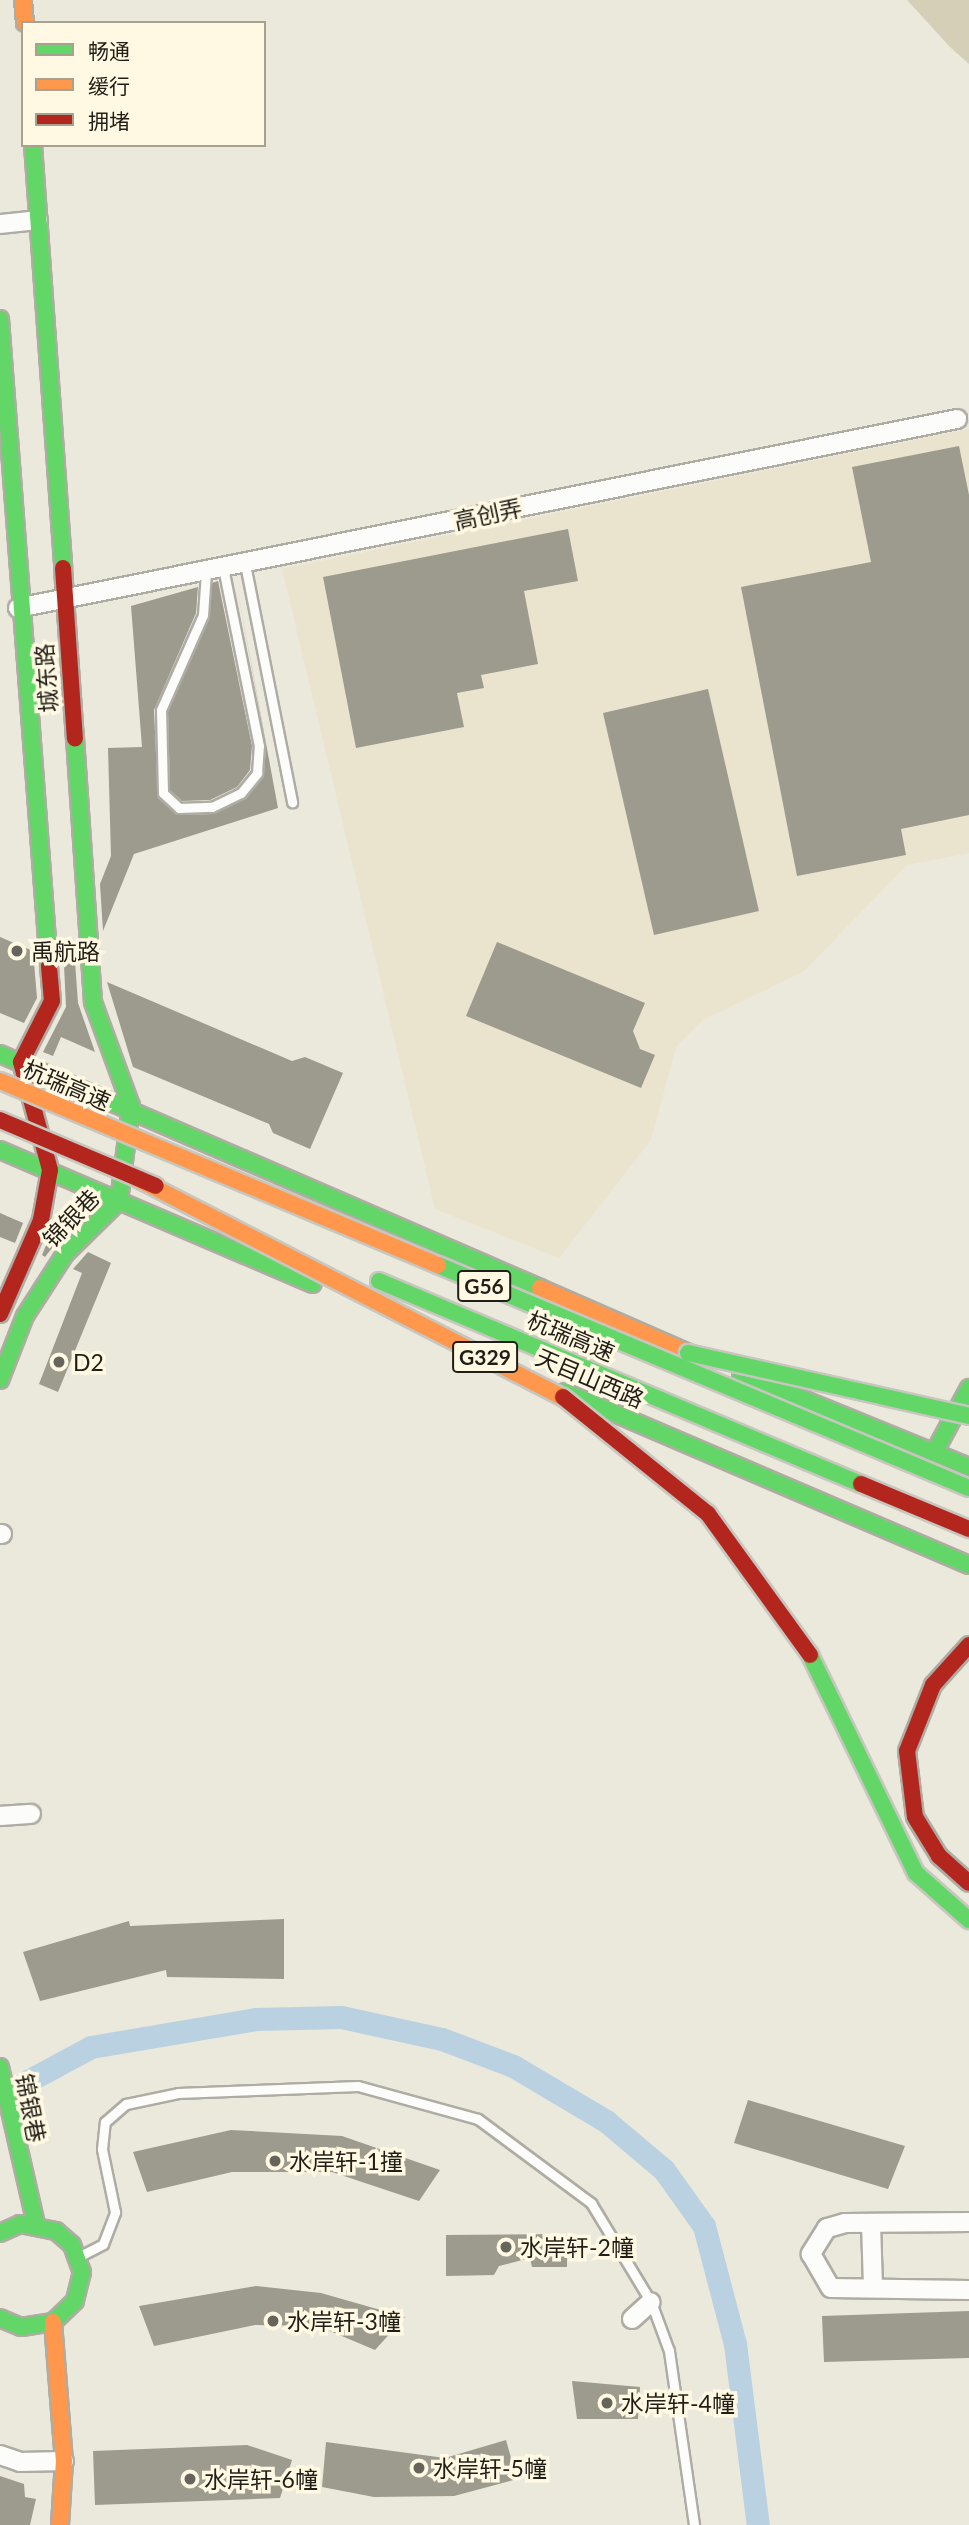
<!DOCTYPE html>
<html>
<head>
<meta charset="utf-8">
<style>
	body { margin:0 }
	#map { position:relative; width:969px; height:2525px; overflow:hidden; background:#ebe8dc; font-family:Lato,"Noto Sans SC",sans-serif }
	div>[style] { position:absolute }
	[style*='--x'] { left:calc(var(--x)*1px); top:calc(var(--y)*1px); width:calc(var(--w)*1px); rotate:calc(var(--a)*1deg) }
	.built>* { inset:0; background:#eae4cf }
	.green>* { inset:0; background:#d6cfb7 }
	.canal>* { height:23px; margin:-11.5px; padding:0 11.5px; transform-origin:11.5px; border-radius:11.5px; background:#b9d1e1 }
	.building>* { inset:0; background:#9d9a8e }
	.roads { filter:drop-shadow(2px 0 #aeaca3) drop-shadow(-2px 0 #aeaca3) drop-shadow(0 2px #aeaca3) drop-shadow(0 -2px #aeaca3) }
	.lane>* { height:9px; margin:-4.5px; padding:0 4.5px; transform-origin:4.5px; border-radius:4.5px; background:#fcfcfa }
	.street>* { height:18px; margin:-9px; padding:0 9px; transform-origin:9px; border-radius:9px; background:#fcfcfa }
	.fast>* { height:16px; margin:-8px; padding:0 8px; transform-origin:8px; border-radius:8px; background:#63d668 }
	.slow>* { height:16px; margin:-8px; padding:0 8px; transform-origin:8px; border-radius:8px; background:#ff974d }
	.jam>* { height:16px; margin:-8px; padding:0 8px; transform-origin:8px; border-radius:8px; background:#b3261e }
	.bridges { filter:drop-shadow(2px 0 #c7c6bf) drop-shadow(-2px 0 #c7c6bf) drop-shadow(0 2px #c7c6bf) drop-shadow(0 -2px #c7c6bf) }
	.fast-bridge>* { height:16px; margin:-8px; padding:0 8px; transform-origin:8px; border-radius:8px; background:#63d668 }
	.slow-bridge>* { height:16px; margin:-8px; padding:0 8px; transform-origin:8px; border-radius:8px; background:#ff974d }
	.jam-bridge>* { height:16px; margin:-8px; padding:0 8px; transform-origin:8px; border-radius:8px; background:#b3261e }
	.dots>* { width:19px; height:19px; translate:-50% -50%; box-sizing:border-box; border:4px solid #fff9e3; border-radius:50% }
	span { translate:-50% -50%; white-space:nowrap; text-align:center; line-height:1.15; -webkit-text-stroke:7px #fff9e3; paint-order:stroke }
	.shield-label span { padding:2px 5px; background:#fff9e3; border:2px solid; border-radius:5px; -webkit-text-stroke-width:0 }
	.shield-label { font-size:21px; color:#201e16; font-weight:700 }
	.street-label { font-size:23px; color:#201e16 }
	.poi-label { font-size:23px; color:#201e16 }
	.left { translate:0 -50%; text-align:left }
	.legend { position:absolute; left:21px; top:21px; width:245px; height:126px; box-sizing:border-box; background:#fff9e3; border:2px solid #a6a191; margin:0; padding:9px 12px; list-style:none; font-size:21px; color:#201e16 }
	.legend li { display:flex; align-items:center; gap:14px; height:35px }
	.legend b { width:35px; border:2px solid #a6a191 }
</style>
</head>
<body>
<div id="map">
	<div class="built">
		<i style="clip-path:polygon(969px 429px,969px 853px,907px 865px,804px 971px,703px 1020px,676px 1047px,651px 1140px,559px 1258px,435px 1209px,282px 569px)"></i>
	</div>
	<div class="green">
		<i style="clip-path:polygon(907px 0,969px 0,969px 64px,950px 47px)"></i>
	</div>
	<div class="canal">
		<i style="--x:0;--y:2096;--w:103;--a:-28.3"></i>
		<i style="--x:91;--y:2047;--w:167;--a:-9.6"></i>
		<i style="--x:256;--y:2019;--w:85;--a:-1.3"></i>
		<i style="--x:341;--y:2017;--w:103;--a:12.3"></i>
		<i style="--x:442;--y:2039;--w:76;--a:20.8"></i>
		<i style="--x:513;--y:2066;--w:108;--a:30.6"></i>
		<i style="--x:606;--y:2121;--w:76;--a:40.2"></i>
		<i style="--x:664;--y:2170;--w:69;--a:54.5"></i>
		<i style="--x:704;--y:2226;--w:122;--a:75.3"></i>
		<i style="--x:735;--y:2344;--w:182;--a:82.8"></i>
	</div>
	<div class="building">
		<i style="clip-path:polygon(959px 446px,969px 495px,969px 815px,901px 829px,906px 855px,797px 876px,741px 587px,871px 562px,852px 467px)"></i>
		<i style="clip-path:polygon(568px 529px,578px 581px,524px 591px,538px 664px,481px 675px,484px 688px,457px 693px,464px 727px,356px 748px,323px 577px)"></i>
		<i style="clip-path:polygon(235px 576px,278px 808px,134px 854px,103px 931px,100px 884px,111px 856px,108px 748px,142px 747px,131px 606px,198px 587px,196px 613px,154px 710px,158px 798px,178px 815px,213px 814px,245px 799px,264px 774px,266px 745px)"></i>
		<i style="clip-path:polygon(218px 581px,252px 746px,250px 770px,237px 787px,210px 800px,182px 801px,170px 790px,168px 711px,209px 618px,212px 583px)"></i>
		<i style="clip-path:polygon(708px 689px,759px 911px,654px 935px,603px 713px)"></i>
		<i style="clip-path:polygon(0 937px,33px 951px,37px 998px,24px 1023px,0 1013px)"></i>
		<i style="clip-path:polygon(497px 942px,645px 1003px,633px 1031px,640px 1049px,655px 1055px,641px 1088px,466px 1016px)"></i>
		<i style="clip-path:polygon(74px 948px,78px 1003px,95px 1052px,61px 1037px,53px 1056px,43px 1052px,66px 1007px,64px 965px)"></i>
		<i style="clip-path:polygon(107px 982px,292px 1061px,305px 1057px,343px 1073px,310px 1149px,273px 1133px,269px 1124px,133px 1067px)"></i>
		<i style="clip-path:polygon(0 1213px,23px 1223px,15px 1243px,0 1237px)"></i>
		<i style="clip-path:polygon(50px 1236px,59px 1239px,45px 1257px,42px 1255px)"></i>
		<i style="clip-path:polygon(88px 1252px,111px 1263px,58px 1392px,39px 1384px,82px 1273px,73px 1269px)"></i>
		<i style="clip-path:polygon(284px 1919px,284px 1979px,167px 1977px,166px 1970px,40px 2001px,23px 1952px,129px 1921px,130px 1926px)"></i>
		<i style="clip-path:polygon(748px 2100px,905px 2146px,888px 2189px,734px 2143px)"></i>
		<i style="clip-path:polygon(231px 2130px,342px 2136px,440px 2170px,419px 2201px,332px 2172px,232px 2172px,147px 2192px,133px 2152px)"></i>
		<i style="clip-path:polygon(567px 2234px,567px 2267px,532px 2267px,530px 2258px,499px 2266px,494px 2275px,446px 2276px,446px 2235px)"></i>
		<i style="clip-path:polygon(256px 2286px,321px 2293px,405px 2317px,375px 2350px,318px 2326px,255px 2325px,154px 2346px,139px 2306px)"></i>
		<i style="clip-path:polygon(969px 2311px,969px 2358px,824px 2362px,822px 2316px)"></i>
		<i style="clip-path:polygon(572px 2381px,640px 2387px,638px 2419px,577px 2419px)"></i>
		<i style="clip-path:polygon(506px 2440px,517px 2479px,454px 2496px,374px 2497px,322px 2487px,326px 2442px,445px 2458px)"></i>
		<i style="clip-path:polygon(247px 2445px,292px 2460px,280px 2498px,95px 2505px,93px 2451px)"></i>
		<i style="clip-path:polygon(0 2476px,24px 2484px,25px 2497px,36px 2499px,30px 2525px,0 2525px)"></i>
	</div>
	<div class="roads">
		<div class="lane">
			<i style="--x:245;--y:564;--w:243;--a:78.8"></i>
			<i style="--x:206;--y:572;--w:43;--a:94"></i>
			<i style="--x:203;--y:615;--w:104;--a:113.9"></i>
			<i style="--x:161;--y:710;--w:83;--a:88.6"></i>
			<i style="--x:163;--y:793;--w:22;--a:43"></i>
			<i style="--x:179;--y:808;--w:33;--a:-2"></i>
			<i style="--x:212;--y:807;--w:32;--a:-26"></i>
			<i style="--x:241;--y:793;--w:26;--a:-51"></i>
			<i style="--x:257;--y:773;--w:27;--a:-86"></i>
			<i style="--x:259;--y:746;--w:182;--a:-101.4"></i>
			<i style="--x:78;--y:2257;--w:28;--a:-27"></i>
			<i style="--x:103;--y:2244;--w:34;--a:-69"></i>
			<i style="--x:115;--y:2212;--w:64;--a:-101.7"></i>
			<i style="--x:102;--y:2149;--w:27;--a:-84"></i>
			<i style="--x:105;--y:2122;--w:28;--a:-41"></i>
			<i style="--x:126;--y:2104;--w:53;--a:-11.9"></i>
			<i style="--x:178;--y:2093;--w:180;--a:-2.2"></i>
			<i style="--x:358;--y:2086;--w:124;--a:15.4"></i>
			<i style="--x:478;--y:2119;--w:141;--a:36.6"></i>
			<i style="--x:591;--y:2203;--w:116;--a:58.8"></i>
			<i style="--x:651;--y:2302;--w:52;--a:69.8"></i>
			<i style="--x:669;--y:2351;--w:176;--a:81.8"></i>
		</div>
		<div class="street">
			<i style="--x:0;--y:224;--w:38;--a:-6"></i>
			<i style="--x:18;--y:608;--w:958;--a:-11.38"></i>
			<i style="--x:0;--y:1534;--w:2;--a:0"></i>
			<i style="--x:0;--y:1816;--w:31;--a:-4"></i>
			<i style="--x:969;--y:2222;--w:124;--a:179.5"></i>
			<i style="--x:845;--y:2223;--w:19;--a:164"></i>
			<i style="--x:827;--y:2228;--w:31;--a:122"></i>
			<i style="--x:811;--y:2254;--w:39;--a:60"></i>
			<i style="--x:831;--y:2288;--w:138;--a:0.8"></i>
			<i style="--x:871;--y:2223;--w:65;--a:88.2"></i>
			<i style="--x:632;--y:2319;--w:25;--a:-42"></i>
			<i style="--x:0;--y:2455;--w:21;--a:19"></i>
			<i style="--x:20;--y:2462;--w:44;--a:-1.3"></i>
		</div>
		<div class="fast">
			<i style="--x:33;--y:145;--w:424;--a:85.9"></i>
			<i style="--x:0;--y:319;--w:649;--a:85.67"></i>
			<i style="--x:0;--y:1054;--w:589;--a:23.43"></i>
			<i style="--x:0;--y:1150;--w:340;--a:23.2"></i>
			<i style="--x:741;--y:1374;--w:246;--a:22.2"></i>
			<i style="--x:0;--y:1380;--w:69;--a:-68.7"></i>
			<i style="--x:25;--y:1316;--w:74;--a:-57.2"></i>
			<i style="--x:65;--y:1254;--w:76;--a:-44.5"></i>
			<i style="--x:119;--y:1201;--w:96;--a:-82.8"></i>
			<i style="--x:131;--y:1106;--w:111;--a:-110.1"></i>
			<i style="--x:93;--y:1002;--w:264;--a:-93.9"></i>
			<i style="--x:565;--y:1392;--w:439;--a:23.2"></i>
			<i style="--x:934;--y:1453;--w:74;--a:-61.7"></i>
			<i style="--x:0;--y:2067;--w:161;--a:77.1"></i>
			<i style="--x:0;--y:2233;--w:22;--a:-24"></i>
			<i style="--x:20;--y:2224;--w:37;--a:11"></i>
			<i style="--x:56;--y:2231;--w:21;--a:41"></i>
			<i style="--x:72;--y:2245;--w:29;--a:70"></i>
			<i style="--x:82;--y:2272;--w:30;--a:104"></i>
			<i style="--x:75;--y:2301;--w:30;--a:136"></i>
			<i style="--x:53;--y:2322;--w:32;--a:171"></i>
			<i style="--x:21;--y:2327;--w:23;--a:-157"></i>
		</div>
		<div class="slow">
			<i style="--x:23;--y:0;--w:23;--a:85"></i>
			<i style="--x:540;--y:1288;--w:165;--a:23.6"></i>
			<i style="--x:53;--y:2322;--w:139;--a:85.5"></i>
			<i style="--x:64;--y:2461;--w:64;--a:93.6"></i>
		</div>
		<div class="jam">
			<i style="--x:63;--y:568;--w:171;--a:86"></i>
			<i style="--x:0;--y:1314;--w:103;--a:-66.4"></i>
			<i style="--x:41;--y:1220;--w:51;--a:-79.8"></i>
			<i style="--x:50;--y:1170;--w:112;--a:-105"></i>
			<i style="--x:21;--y:1062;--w:68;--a:-63.1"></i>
			<i style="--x:52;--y:1001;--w:35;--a:-95"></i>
			<i style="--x:969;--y:1645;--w:54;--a:132"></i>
			<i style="--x:933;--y:1685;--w:71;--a:111.5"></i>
			<i style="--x:907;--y:1751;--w:66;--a:83.1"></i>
			<i style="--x:915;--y:1817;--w:46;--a:58.4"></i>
			<i style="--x:939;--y:1856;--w:40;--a:42"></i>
		</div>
	</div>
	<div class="bridges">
		<div class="fast-bridge">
			<i style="--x:438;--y:1265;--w:576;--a:22.78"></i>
			<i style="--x:379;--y:1281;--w:523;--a:22.84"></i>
			<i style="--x:688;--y:1353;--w:288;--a:12.6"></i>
			<i style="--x:810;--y:1655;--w:242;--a:64.1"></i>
			<i style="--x:916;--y:1873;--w:71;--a:41.6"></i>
		</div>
		<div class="slow-bridge">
			<i style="--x:0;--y:1081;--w:475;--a:22.8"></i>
			<i style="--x:136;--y:1178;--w:480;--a:27.2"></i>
		</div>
		<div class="jam-bridge">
			<i style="--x:0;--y:1120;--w:169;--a:22.9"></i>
			<i style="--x:563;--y:1397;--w:186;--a:38.9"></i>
			<i style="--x:708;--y:1514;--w:174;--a:54.1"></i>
			<i style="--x:861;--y:1484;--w:117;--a:22.6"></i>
		</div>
	</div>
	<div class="dots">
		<i style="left:17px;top:951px;background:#67655b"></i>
		<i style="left:59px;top:1362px;background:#67655b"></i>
		<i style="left:275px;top:2161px;background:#67655b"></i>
		<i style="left:506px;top:2247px;background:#67655b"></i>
		<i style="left:273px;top:2321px;background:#67655b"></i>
		<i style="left:607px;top:2403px;background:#67655b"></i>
		<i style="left:419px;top:2468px;background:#67655b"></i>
		<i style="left:190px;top:2479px;background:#67655b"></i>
	</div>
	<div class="shield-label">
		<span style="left:484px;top:1286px">G56</span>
		<span style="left:485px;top:1357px">G329</span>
	</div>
	<div class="street-label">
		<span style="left:488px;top:514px;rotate:-12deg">高创弄</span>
		<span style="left:46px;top:678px;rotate:-94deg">城东路</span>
		<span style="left:67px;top:1085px;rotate:23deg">杭瑞高速</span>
		<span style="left:71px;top:1218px;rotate:-46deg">锦银巷</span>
		<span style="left:571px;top:1336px;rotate:23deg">杭瑞高速</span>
		<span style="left:590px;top:1378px;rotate:23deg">天目山西路</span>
		<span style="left:31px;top:2108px;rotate:79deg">锦银巷</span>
	</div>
	<div class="poi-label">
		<span class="left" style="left:31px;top:951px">禹航路</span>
		<span class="left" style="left:73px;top:1362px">D2</span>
		<span class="left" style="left:289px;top:2161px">水岸轩-1撞</span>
		<span class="left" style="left:520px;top:2247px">水岸轩-2幢</span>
		<span class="left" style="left:287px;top:2321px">水岸轩-3幢</span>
		<span class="left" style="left:621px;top:2403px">水岸轩-4幢</span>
		<span class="left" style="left:433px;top:2468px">水岸轩-5幢</span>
		<span class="left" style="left:204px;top:2479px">水岸轩-6幢</span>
	</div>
	<ul class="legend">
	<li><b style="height:9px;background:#63d668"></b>畅通</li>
	<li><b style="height:9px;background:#ff974d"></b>缓行</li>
	<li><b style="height:9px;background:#b3261e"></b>拥堵</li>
	</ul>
</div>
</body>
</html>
